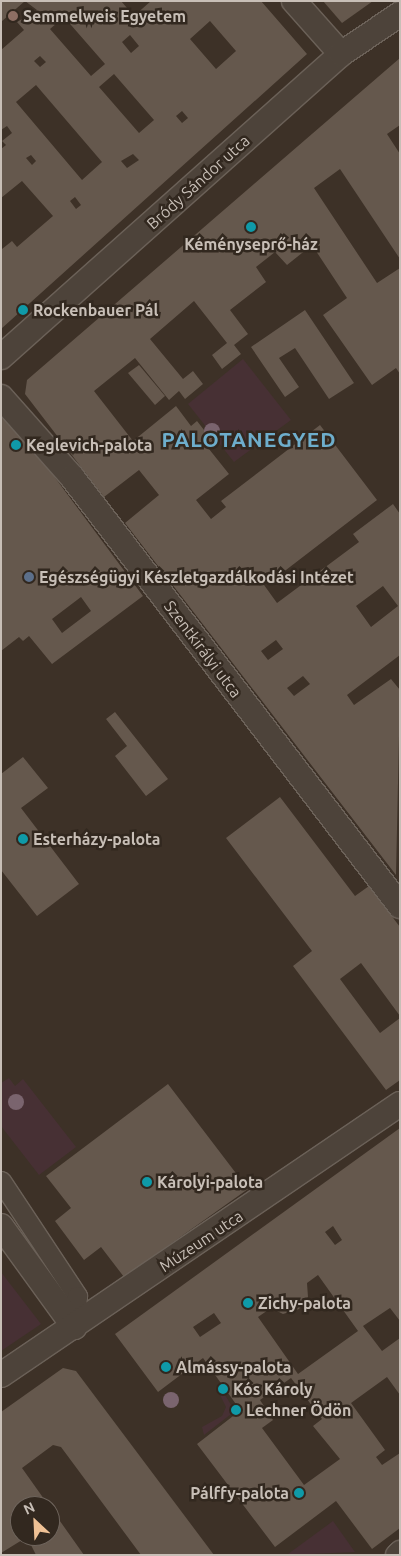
<!DOCTYPE html>
<html>
<head>
<meta charset="utf-8">
<style>
	body { margin:0 }
	#map { position:relative; width:401px; height:1556px; overflow:hidden; background:#3d3127; font-family:Ubuntu,sans-serif }
	div>[style] { position:absolute }
	[style*='--x'] { left:calc(var(--x)*1px); top:calc(var(--y)*1px); width:calc(var(--w)*1px); rotate:calc(var(--a)*1deg) }
	.green>* { inset:0; background:#473034 }
	.building>* { inset:0; background:#65584d }
	.roads { filter:drop-shadow(1px 0 #6b6158) drop-shadow(-1px 0 #6b6158) drop-shadow(0 1px #6b6158) drop-shadow(0 -1px #6b6158) }
	.pedestrian>* { height:19px; margin:-9.5px; padding:0 9.5px; transform-origin:9.5px; border-radius:9.5px; background:#4d433a }
	.minor>* { height:24px; margin:-12px; padding:0 12px; transform-origin:12px; border-radius:12px; background:#4d433a }
	.trees>* { width:16px; height:16px; margin:-8px; border-radius:50%; background:#7a646e }
	.dots>* { width:14px; height:14px; translate:-50% -50%; box-sizing:border-box; border:2px solid #32281f; border-radius:50% }
	span { translate:-50% -50%; white-space:nowrap; text-align:center; line-height:1.15; -webkit-text-stroke:5px #32281f; paint-order:stroke }
	.poi-label { font-size:16px; color:#c8bfb7; font-weight:700 }
	.left { translate:0 -50%; text-align:left }
	.right { translate:-100% -50%; text-align:right }
	.street-label { font-size:16px; color:#c8bfb7 }
	.district-label { font-size:21px; color:#6eaecc; font-weight:700; letter-spacing:1px }
	.frame { position:absolute; inset:0; border:2px solid #c8bfb7; pointer-events:none }
	.north { position:absolute; left:10px; top:1496px; width:50px; height:50px; box-sizing:border-box; background:#32281f; border:1px solid #6e645c; border-radius:50%; rotate:335deg; font-size:14px; font-weight:700; line-height:20px; text-align:center; color:#c8bfb7 }
	.north::after { content:''; display:block; margin:auto; width:18px; height:22px; background:#efc195; clip-path:polygon(50% 0,100% 100%,50% 72%,0 100%) }
</style>
</head>
<body>
<div id="map">
	<div class="green">
		<i style="clip-path:polygon(243px 359px,291px 420px,234px 462px,188px 404px)"></i>
		<i style="clip-path:polygon(9px 1078px,15px 1086px,23px 1079px,76px 1147px,39px 1175px,1px 1126px,1px 1083px)"></i>
		<i style="clip-path:polygon(1px 1272px,41px 1324px,1px 1351px)"></i>
		<i style="clip-path:polygon(223px 1392px,235px 1411px,204px 1435px,202px 1427px,222px 1416px,226px 1407px,219px 1393px)"></i>
		<i style="clip-path:polygon(333px 1521px,355px 1552px,288px 1555px,288px 1554px)"></i>
	</div>
	<div class="building">
		<i style="clip-path:polygon(1px 1px,25px 1px,1px 22px)"></i>
		<i style="clip-path:polygon(evenodd,25px 1px,121px 1px,134px 16px,151px 1px,261px 1px,307px 54px,1px 329px,2px 249px,12px 241px,17px 247px,53px 216px,22px 181px,1px 198px,1px 149px,6px 145px,2px 141px,12px 133px,7px 126px,1px 130px,1px 50px,24px 30px,17px 22px,37px 10px,25px 1px,64px 17px,105px 64px,91px 76px,50px 29px,64px 17px,25px 1px,210px 21px,236px 51px,216px 69px,190px 39px,210px 21px,25px 1px,130px 35px,139px 46px,131px 53px,122px 42px,130px 35px,25px 1px,40px 56px,46px 62px,40px 67px,34px 61px,40px 56px,25px 1px,114px 74px,154px 120px,139px 133px,99px 87px,114px 74px,25px 1px,36px 85px,102px 162px,82px 180px,16px 102px,36px 85px,25px 1px,182px 111px,188px 118px,182px 123px,176px 116px,182px 111px,25px 1px,133px 154px,139px 160px,127px 168px,121px 161px,133px 154px,25px 1px,31px 155px,36px 161px,32px 165px,26px 158px,31px 155px,25px 1px,75px 197px,81px 205px,76px 209px,70px 201px,75px 197px)"></i>
		<i style="clip-path:polygon(323px 1px,373px 1px,342px 23px)"></i>
		<i style="clip-path:polygon(evenodd,400px 58px,400px 125px,387px 134px,400px 154px,400px 259px,340px 169px,314px 188px,377px 283px,400px 268px,400px 374px,396px 368px,372px 385px,323px 315px,347px 298px,312px 245px,287px 265px,275px 252px,256px 267px,266px 282px,230px 310px,248px 334px,234px 345px,241px 354px,222px 369px,212px 355px,227px 343px,194px 301px,150px 339px,183px 379px,193px 371px,203px 384px,185px 399px,179px 391px,169px 400px,135px 358px,94px 391px,133px 441px,176px 406px,191px 426px,197px 421px,215px 444px,209px 449px,229px 474px,196px 500px,211px 519px,226px 507px,221px 501px,320px 425px,377px 500px,273px 580px,267px 572px,259px 578px,277px 603px,359px 542px,353px 534px,393px 504px,400px 514px,400px 655px,347px 695px,354px 705px,391px 679px,400px 690px,396px 875px,125px 523px,159px 495px,139px 470px,104px 497px,25px 394px,27px 380px,400px 58px,383px 586px,398px 606px,371px 627px,356px 606px,383px 586px,400px 58px,276px 640px,283px 649px,268px 660px,261px 651px,276px 640px,400px 58px,303px 676px,310px 684px,294px 696px,287px 688px,303px 676px)"></i>
		<i style="clip-path:polygon(305px 310px,354px 383px,329px 399px,295px 348px,279px 358px,299px 387px,285px 397px,251px 347px)"></i>
		<i style="clip-path:polygon(139px 365px,165px 396px,155px 405px,128px 373px)"></i>
		<i style="clip-path:polygon(evenodd,1px 405px,143px 596px,52px 664px,29px 636px,23px 641px,19px 637px,1px 651px,1px 405px,81px 597px,91px 611px,62px 633px,52px 619px,81px 597px)"></i>
		<i style="clip-path:polygon(115px 712px,168px 779px,146px 796px,115px 756px,127px 746px,106px 719px)"></i>
		<i style="clip-path:polygon(23px 757px,48px 788px,21px 808px,79px 884px,37px 916px,1px 870px,1px 774px)"></i>
		<i style="clip-path:polygon(280px 797px,355px 896px,369px 886px,400px 927px,400px 1016px,361px 963px,340px 979px,380px 1033px,400px 1018px,400px 1080px,386px 1090px,293px 966px,312px 951px,226px 838px)"></i>
		<i style="clip-path:polygon(168px 1084px,248px 1189px,124px 1277px,101px 1247px,84px 1260px,55px 1221px,71px 1208px,46px 1176px)"></i>
		<i style="clip-path:polygon(evenodd,400px 1128px,400px 1321px,390px 1308px,363px 1326px,382px 1351px,400px 1338px,400px 1395px,387px 1377px,351px 1403px,385px 1450px,376px 1457px,382px 1465px,400px 1453px,400px 1528px,372px 1549px,336px 1501px,275px 1547px,197px 1444px,237px 1413px,238px 1407px,203px 1358px,158px 1392px,115px 1334px,400px 1128px,333px 1226px,342px 1240px,335px 1245px,325px 1232px,333px 1226px,400px 1128px,318px 1275px,358px 1331px,298px 1374px,258px 1317px,271px 1308px,283px 1314px,299px 1309px,308px 1297px,307px 1283px,318px 1275px,400px 1128px,214px 1313px,221px 1323px,200px 1337px,193px 1327px,214px 1313px,400px 1128px,291px 1378px,322px 1419px,313px 1426px,340px 1459px,304px 1485px,262px 1428px,273px 1420px,260px 1400px,291px 1378px)"></i>
		<i style="clip-path:polygon(63px 1368px,76px 1371px,214px 1555px,141px 1555px,61px 1447px,53px 1445px,22px 1468px,49px 1506px,20px 1506px,20px 1536px,50px 1536px,50px 1507px,84px 1555px,36px 1555px,27px 1537px,1px 1553px,1px 1412px)"></i>
	</div>
	<div class="roads">
		<div class="pedestrian">
			<i style="--x:1;--y:1181;--w:138;--a:56.5"></i>
			<i style="--x:77;--y:1296;--w:31;--a:96"></i>
		</div>
		<div class="minor">
			<i style="--x:294;--y:1;--w:71;--a:48.4"></i>
			<i style="--x:1;--y:357;--w:455;--a:-41.7"></i>
			<i style="--x:341;--y:54;--w:71;--a:-34.1"></i>
			<i style="--x:1;--y:397;--w:107;--a:48.4"></i>
			<i style="--x:72;--y:477;--w:540;--a:52.6"></i>
			<i style="--x:1;--y:1226;--w:125;--a:54.1"></i>
			<i style="--x:1;--y:1375;--w:482;--a:-34.2"></i>
			<i style="--x:398;--y:1555;--w:3;--a:-45"></i>
		</div>
	</div>
	<div class="trees">
		<i style="left:212px;top:431px"></i>
		<i style="left:16px;top:1102px"></i>
		<i style="left:171px;top:1400px"></i>
	</div>
	<div class="dots">
		<i style="left:13px;top:16px;background:#8d6e63"></i>
		<i style="left:251px;top:227px;background:#0f9aa8"></i>
		<i style="left:23px;top:310px;background:#0f9aa8"></i>
		<i style="left:16px;top:445px;background:#0f9aa8"></i>
		<i style="left:29px;top:577px;background:#5c6f8a"></i>
		<i style="left:23px;top:839px;background:#0f9aa8"></i>
		<i style="left:147px;top:1182px;background:#0f9aa8"></i>
		<i style="left:248px;top:1303px;background:#0f9aa8"></i>
		<i style="left:166px;top:1367px;background:#0f9aa8"></i>
		<i style="left:223px;top:1389px;background:#0f9aa8"></i>
		<i style="left:236px;top:1410px;background:#0f9aa8"></i>
		<i style="left:299px;top:1493px;background:#0f9aa8"></i>
	</div>
	<div class="poi-label">
		<span class="left" style="left:23px;top:16px">Semmelweis Egyetem</span>
		<span style="left:251px;top:244px">Kéményseprő-ház</span>
		<span class="left" style="left:33px;top:310px">Rockenbauer Pál</span>
		<span class="left" style="left:26px;top:445px">Keglevich-palota</span>
		<span class="left" style="left:39px;top:577px">Egészségügyi Készletgazdálkodási Intézet</span>
		<span class="left" style="left:33px;top:839px">Esterházy-palota</span>
		<span class="left" style="left:157px;top:1182px">Károlyi-palota</span>
		<span class="left" style="left:258px;top:1303px">Zichy-palota</span>
		<span class="left" style="left:176px;top:1367px">Almássy-palota</span>
		<span class="left" style="left:233px;top:1389px">Kós Károly</span>
		<span class="left" style="left:246px;top:1410px">Lechner Ödön</span>
		<span class="right" style="left:289px;top:1493px">Pálffy-palota</span>
	</div>
	<div class="street-label">
		<span style="left:198px;top:182px;rotate:-42deg">Bródy Sándor utca</span>
		<span style="left:203px;top:649px;rotate:53deg">Szentkirályi utca</span>
		<span style="left:201px;top:1241px;rotate:-34deg">Múzeum utca</span>
	</div>
	<div class="district-label">
		<span style="left:249px;top:439px">PALOTANEGYED</span>
	</div>
	<div class="frame"></div>
	<div class="north">N</div>
</div>
</body>
</html>
